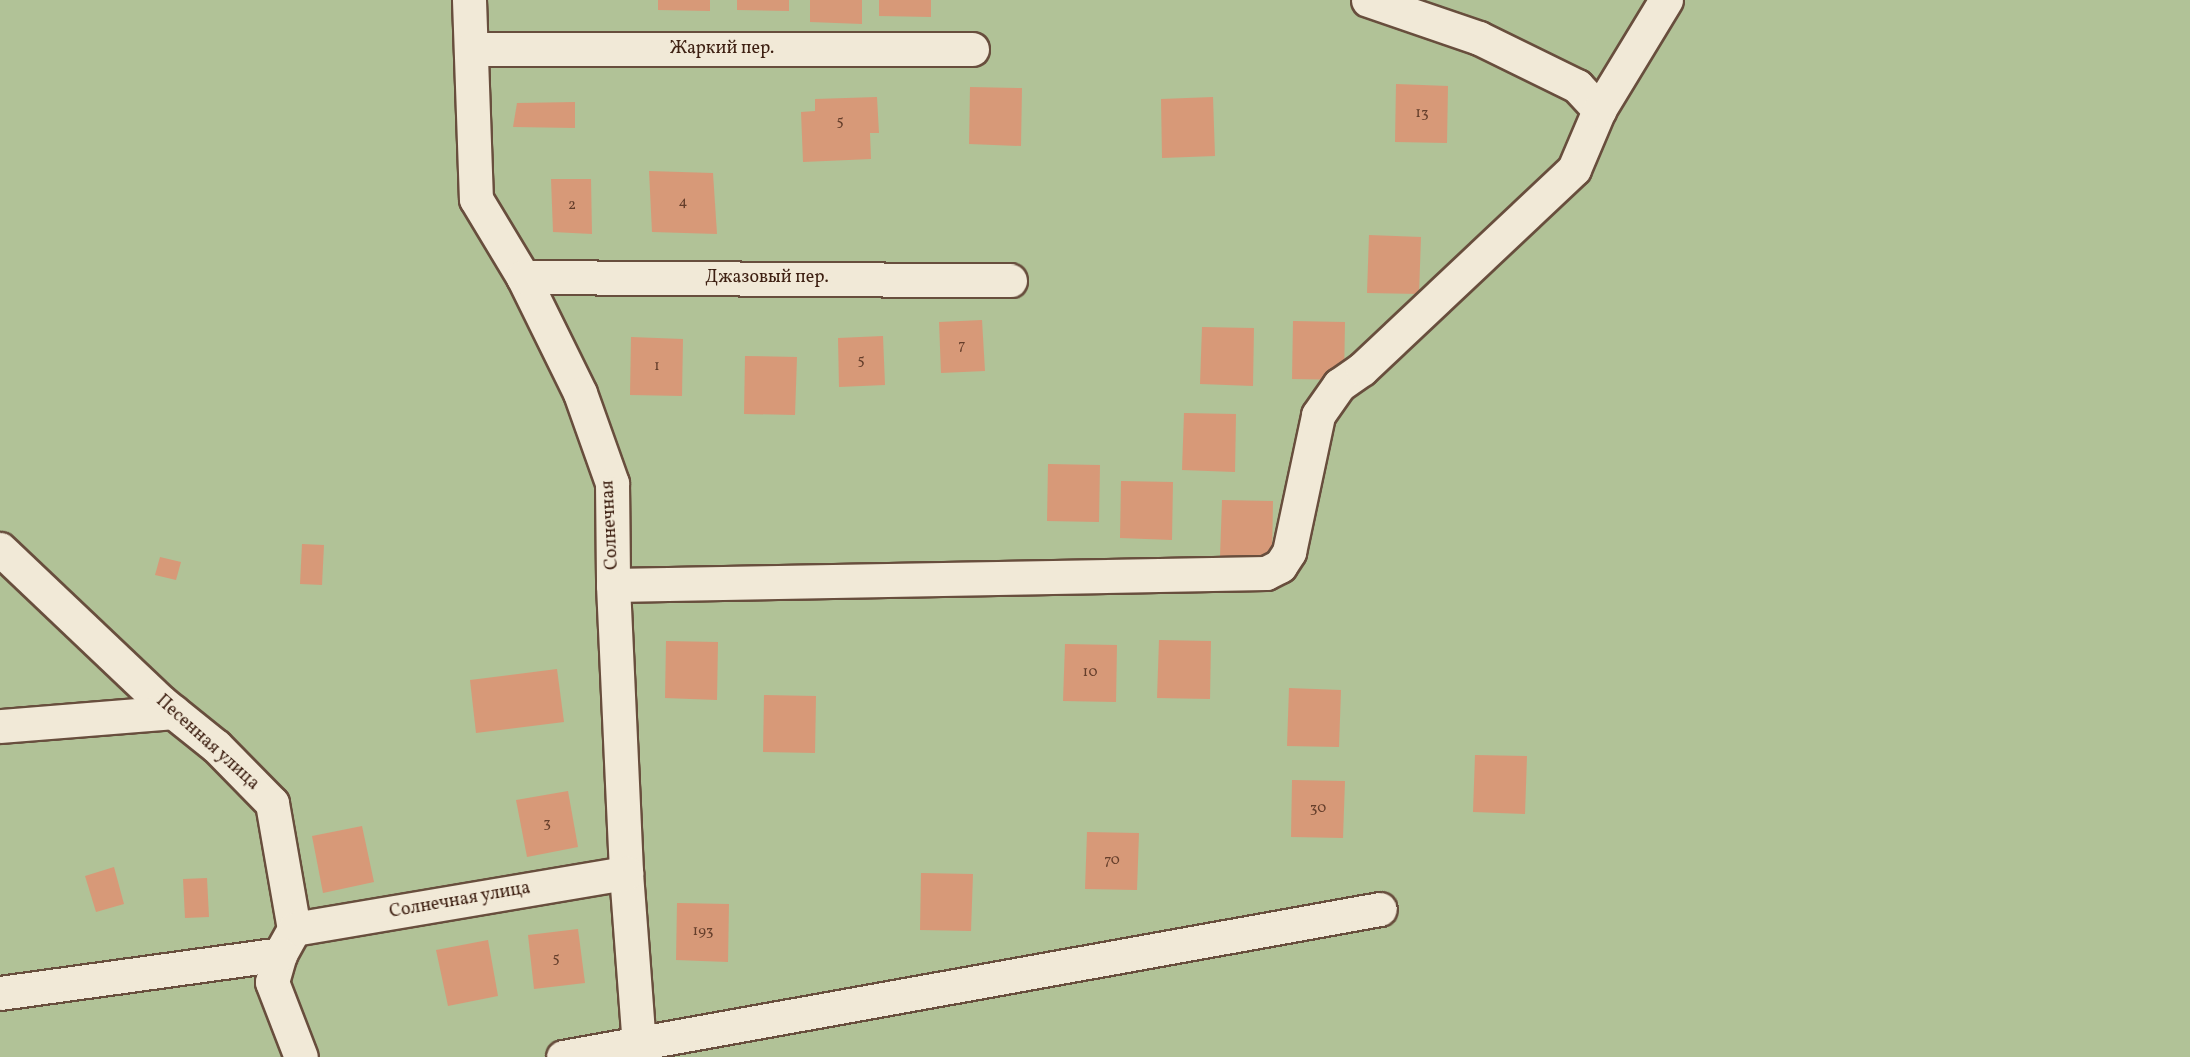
<!DOCTYPE html>
<html>
<head>
<meta charset="utf-8">
<style>
	body { margin:0 }
	#map { position:relative; width:2190px; height:1057px; overflow:hidden; background:#e9ddc1; font-family:Vollkorn,serif }
	div>[style] { position:absolute }
	[style*='--x'] { left:calc(var(--x)*1px); top:calc(var(--y)*1px); width:calc(var(--w)*1px); rotate:calc(var(--a)*1deg) }
	.green>* { inset:0; background:#b1c297 }
	.building>* { inset:0; background:#d79978 }
	.roads { filter:drop-shadow(2px 0 #684e3d) drop-shadow(-2px 0 #684e3d) drop-shadow(0 2px #684e3d) drop-shadow(0 -2px #684e3d) }
	.minor>* { height:33px; margin:-16.5px; padding:0 16.5px; transform-origin:16.5px; border-radius:16.5px; background:#f1e9d7 }
	span { translate:-50% -50%; white-space:nowrap; text-align:center; line-height:1.15; -webkit-text-stroke:6px #f1e9d7; paint-order:stroke }
	.number-label { font-size:15px; color:#643e2b }
	.number-label span { -webkit-text-stroke-width:0 }
	.street-label { font-size:18px; color:#3d1f11 }
</style>
</head>
<body>
<div id="map">
	<div class="green">
		<i style="clip-path:polygon(0 0,2190px 0,2190px 1057px,0 1057px)"></i>
	</div>
	<div class="building">
		<i style="clip-path:polygon(658px 0,710px 0,710px 11px,658px 10px)"></i>
		<i style="clip-path:polygon(737px 0,789px 0,789px 11px,737px 10px)"></i>
		<i style="clip-path:polygon(810px 0,862px 0,862px 24px,810px 22px)"></i>
		<i style="clip-path:polygon(879px 0,931px 0,931px 17px,879px 16px)"></i>
		<i style="clip-path:polygon(1396px 84px,1448px 86px,1447px 143px,1395px 142px)"></i>
		<i style="clip-path:polygon(970px 87px,1022px 88px,1021px 146px,969px 144px)"></i>
		<i style="clip-path:polygon(877px 97px,879px 133px,870px 133px,871px 159px,803px 162px,801px 112px,815px 111px,815px 99px)"></i>
		<i style="clip-path:polygon(1213px 97px,1215px 156px,1162px 158px,1161px 99px)"></i>
		<i style="clip-path:polygon(575px 102px,575px 128px,513px 127px,517px 103px)"></i>
		<i style="clip-path:polygon(649px 171px,713px 173px,717px 234px,652px 232px)"></i>
		<i style="clip-path:polygon(551px 179px,591px 179px,592px 234px,553px 232px)"></i>
		<i style="clip-path:polygon(1369px 235px,1421px 237px,1419px 294px,1367px 293px)"></i>
		<i style="clip-path:polygon(982px 320px,985px 371px,941px 373px,939px 322px)"></i>
		<i style="clip-path:polygon(1293px 321px,1345px 322px,1344px 380px,1292px 379px)"></i>
		<i style="clip-path:polygon(1202px 327px,1254px 328px,1253px 386px,1200px 384px)"></i>
		<i style="clip-path:polygon(883px 336px,885px 385px,839px 387px,838px 338px)"></i>
		<i style="clip-path:polygon(631px 337px,683px 339px,682px 396px,630px 395px)"></i>
		<i style="clip-path:polygon(745px 356px,797px 357px,795px 415px,744px 414px)"></i>
		<i style="clip-path:polygon(1184px 413px,1236px 414px,1235px 472px,1182px 470px)"></i>
		<i style="clip-path:polygon(1048px 464px,1100px 465px,1099px 522px,1047px 521px)"></i>
		<i style="clip-path:polygon(1121px 481px,1173px 482px,1172px 540px,1120px 538px)"></i>
		<i style="clip-path:polygon(1222px 500px,1273px 501px,1272px 558px,1220px 557px)"></i>
		<i style="clip-path:polygon(302px 544px,324px 545px,322px 585px,300px 584px)"></i>
		<i style="clip-path:polygon(160px 557px,181px 562px,176px 580px,155px 575px)"></i>
		<i style="clip-path:polygon(1159px 640px,1211px 641px,1210px 699px,1157px 698px)"></i>
		<i style="clip-path:polygon(666px 641px,718px 642px,717px 700px,665px 698px)"></i>
		<i style="clip-path:polygon(1065px 644px,1117px 645px,1116px 702px,1063px 701px)"></i>
		<i style="clip-path:polygon(557px 669px,564px 722px,476px 733px,470px 680px)"></i>
		<i style="clip-path:polygon(1289px 688px,1341px 690px,1339px 747px,1287px 746px)"></i>
		<i style="clip-path:polygon(764px 695px,816px 696px,815px 753px,763px 752px)"></i>
		<i style="clip-path:polygon(1475px 755px,1527px 756px,1525px 814px,1473px 812px)"></i>
		<i style="clip-path:polygon(1292px 780px,1345px 781px,1343px 838px,1291px 837px)"></i>
		<i style="clip-path:polygon(568px 791px,578px 847px,527px 857px,516px 800px)"></i>
		<i style="clip-path:polygon(362px 826px,374px 882px,323px 893px,312px 836px)"></i>
		<i style="clip-path:polygon(1087px 832px,1139px 833px,1137px 890px,1085px 889px)"></i>
		<i style="clip-path:polygon(114px 867px,124px 904px,96px 912px,85px 876px)"></i>
		<i style="clip-path:polygon(921px 873px,973px 874px,971px 931px,920px 930px)"></i>
		<i style="clip-path:polygon(207px 878px,209px 917px,185px 918px,183px 879px)"></i>
		<i style="clip-path:polygon(677px 903px,729px 904px,728px 962px,676px 960px)"></i>
		<i style="clip-path:polygon(578px 929px,585px 983px,534px 989px,528px 935px)"></i>
		<i style="clip-path:polygon(488px 940px,498px 996px,448px 1006px,436px 950px)"></i>
	</div>
	<div class="roads">
		<div class="minor">
			<i style="--x:469;--y:0;--w:199;--a:88"></i>
			<i style="--x:476;--y:199;--w:91;--a:58.9"></i>
			<i style="--x:523;--y:277;--w:129;--a:63.8"></i>
			<i style="--x:580;--y:393;--w:96;--a:70.4"></i>
			<i style="--x:612;--y:483;--w:102;--a:89.4"></i>
			<i style="--x:613;--y:585;--w:288;--a:87.4"></i>
			<i style="--x:626;--y:873;--w:172;--a:85.7"></i>
			<i style="--x:1368;--y:0;--w:117;--a:18.9"></i>
			<i style="--x:1479;--y:38;--w:109;--a:26.1"></i>
			<i style="--x:1577;--y:86;--w:33;--a:47"></i>
			<i style="--x:471;--y:49;--w:501;--a:0"></i>
			<i style="--x:523;--y:277;--w:487;--a:0.4"></i>
			<i style="--x:0;--y:549;--w:222;--a:43.5"></i>
			<i style="--x:161;--y:702;--w:70;--a:38.7"></i>
			<i style="--x:216;--y:746;--w:80;--a:45.5"></i>
			<i style="--x:272;--y:803;--w:128;--a:80.1"></i>
			<i style="--x:294;--y:929;--w:29;--a:119"></i>
			<i style="--x:280;--y:954;--w:29;--a:106"></i>
			<i style="--x:272;--y:982;--w:80;--a:68.9"></i>
			<i style="--x:613;--y:585;--w:653;--a:-1.05"></i>
			<i style="--x:1266;--y:573;--w:16;--a:-27"></i>
			<i style="--x:1280;--y:566;--w:17;--a:-57"></i>
			<i style="--x:1289;--y:552;--w:140;--a:-78"></i>
			<i style="--x:1318;--y:415;--w:37;--a:-55"></i>
			<i style="--x:1339;--y:385;--w:28;--a:-35"></i>
			<i style="--x:1362;--y:369;--w:291;--a:-43.3"></i>
			<i style="--x:1574;--y:169;--w:64;--a:-67"></i>
			<i style="--x:1599;--y:110;--w:129;--a:-58.7"></i>
			<i style="--x:0;--y:726;--w:174;--a:-4.6"></i>
			<i style="--x:294;--y:929;--w:337;--a:-9.6"></i>
			<i style="--x:0;--y:993;--w:283;--a:-7.9"></i>
			<i style="--x:563;--y:1057;--w:830;--a:-10.27"></i>
		</div>
	</div>
	<div class="number-label">
		<span style="left:1422px;top:114px">13</span>
		<span style="left:840px;top:122px">5</span>
		<span style="left:683px;top:203px">4</span>
		<span style="left:572px;top:206px">2</span>
		<span style="left:962px;top:346px">7</span>
		<span style="left:861px;top:361px">5</span>
		<span style="left:657px;top:367px">1</span>
		<span style="left:1090px;top:673px">10</span>
		<span style="left:1318px;top:809px">30</span>
		<span style="left:547px;top:824px">3</span>
		<span style="left:1112px;top:861px">70</span>
		<span style="left:703px;top:932px">193</span>
		<span style="left:556px;top:959px">5</span>
	</div>
	<div class="street-label">
		<span style="left:722px;top:49px">Жаркий пер.</span>
		<span style="left:767px;top:278px">Джазовый пер.</span>
		<span style="left:611px;top:525px;rotate:-93deg">Солнечная</span>
		<span style="left:207px;top:743px;rotate:42deg">Песенная улица</span>
		<span style="left:460px;top:901px;rotate:-10deg">Солнечная улица</span>
	</div>
</div>
</body>
</html>
